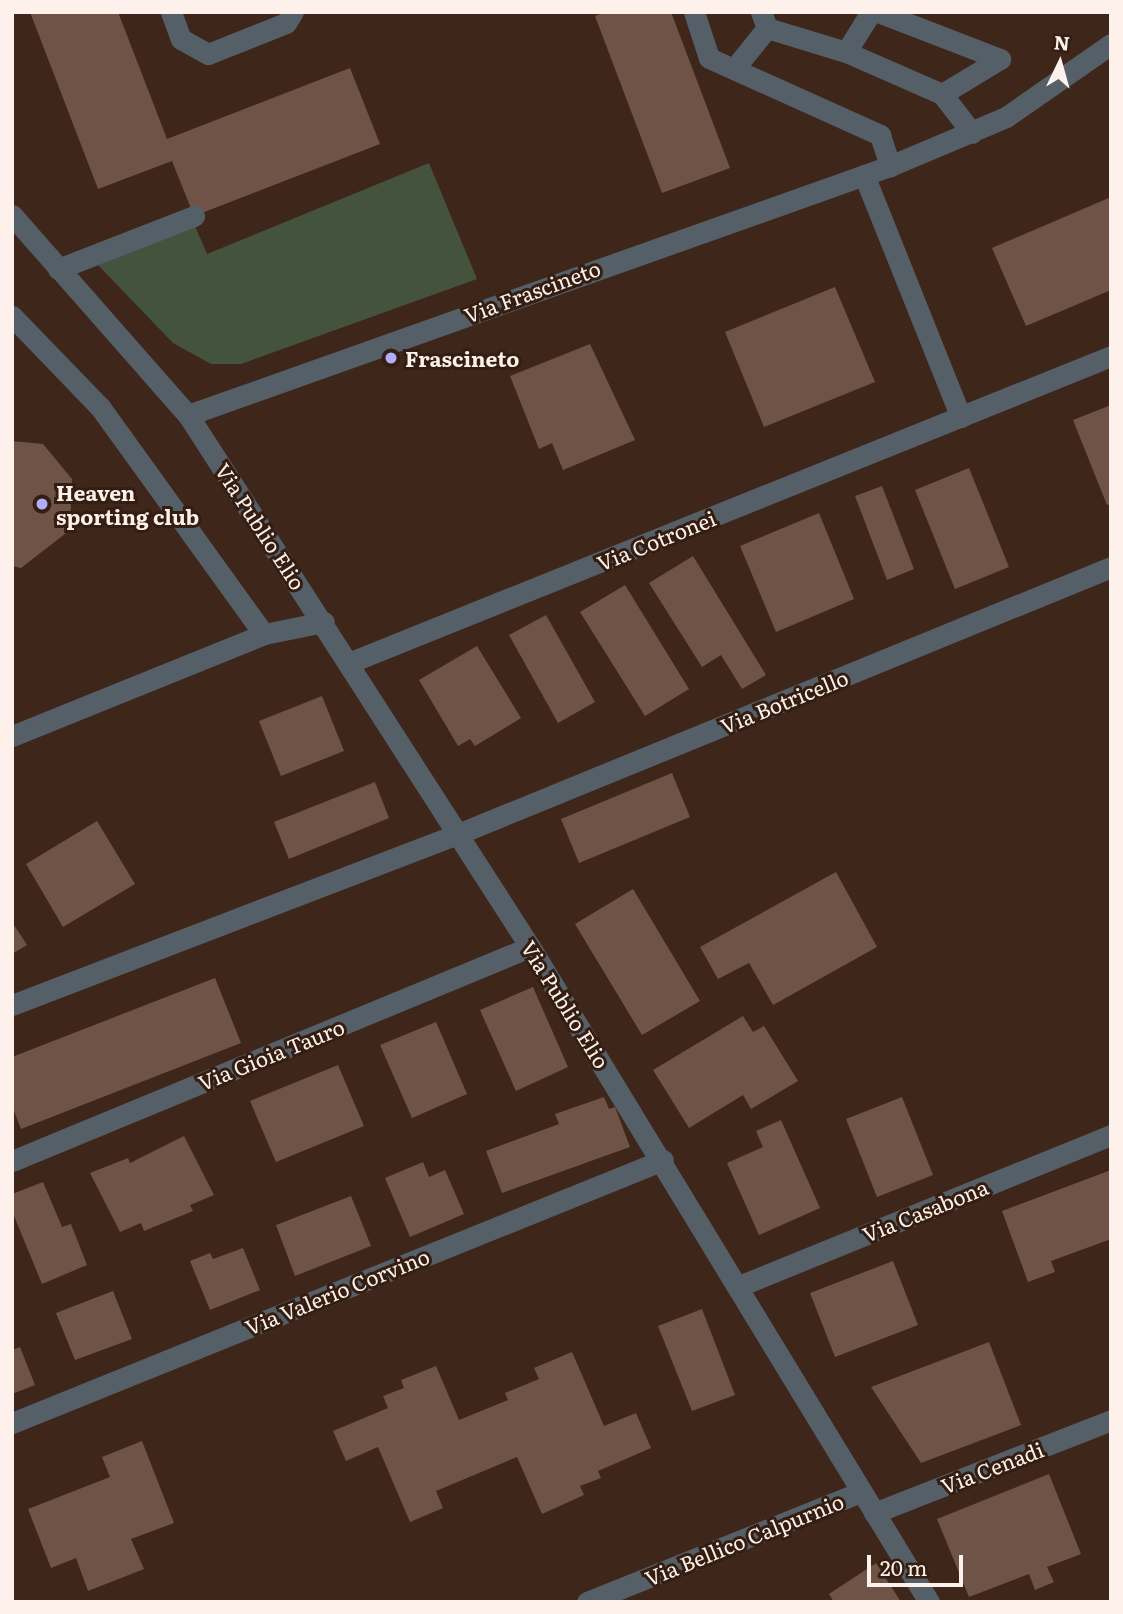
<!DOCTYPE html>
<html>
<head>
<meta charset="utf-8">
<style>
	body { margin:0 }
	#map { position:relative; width:1123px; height:1614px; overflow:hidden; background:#3f261b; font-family:Literata,serif }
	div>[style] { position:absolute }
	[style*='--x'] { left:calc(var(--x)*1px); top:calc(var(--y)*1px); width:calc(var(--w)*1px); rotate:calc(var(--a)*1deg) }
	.green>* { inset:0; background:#44533d }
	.building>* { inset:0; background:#6f5346 }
	.minor>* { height:21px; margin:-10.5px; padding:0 10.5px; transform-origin:10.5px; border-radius:10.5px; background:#555f68 }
	.dots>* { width:19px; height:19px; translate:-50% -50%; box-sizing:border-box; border:4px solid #341d11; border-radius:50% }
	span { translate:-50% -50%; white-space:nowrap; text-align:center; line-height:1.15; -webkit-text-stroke:6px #341d11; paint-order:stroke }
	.street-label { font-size:21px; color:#fef1eb }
	.poi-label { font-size:21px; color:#fef1eb; font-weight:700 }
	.left { translate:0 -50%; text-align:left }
	.frame { position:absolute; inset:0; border:14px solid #fef1eb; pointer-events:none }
	.north { position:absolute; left:1025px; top:28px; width:70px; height:70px; -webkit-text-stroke:5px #341d11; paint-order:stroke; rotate:5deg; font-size:19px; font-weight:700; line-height:28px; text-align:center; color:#fef1eb }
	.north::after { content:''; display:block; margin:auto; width:24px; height:32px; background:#fef1eb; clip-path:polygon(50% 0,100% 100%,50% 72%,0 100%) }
	.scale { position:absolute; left:867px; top:1555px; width:96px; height:32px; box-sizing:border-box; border:4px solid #fef1eb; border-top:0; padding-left:9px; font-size:21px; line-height:24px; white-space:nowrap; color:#fef1eb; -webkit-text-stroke:5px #341d11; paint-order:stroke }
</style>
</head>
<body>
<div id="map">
	<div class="green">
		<i style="clip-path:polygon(429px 163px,477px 279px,241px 364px,211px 364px,173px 343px,98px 265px,195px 226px,207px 254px)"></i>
	</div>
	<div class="building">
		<i style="clip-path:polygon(30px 12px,118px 12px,167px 139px,350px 68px,380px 144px,194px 216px,172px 161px,98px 189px)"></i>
		<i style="clip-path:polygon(606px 12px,671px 12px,730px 168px,662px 193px,595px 16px)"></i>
		<i style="clip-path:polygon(1111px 197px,1111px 290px,1026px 326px,992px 248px)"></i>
		<i style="clip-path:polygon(835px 287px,875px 382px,764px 427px,725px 332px)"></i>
		<i style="clip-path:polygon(590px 344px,635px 440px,563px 470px,552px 443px,539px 449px,510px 376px)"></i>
		<i style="clip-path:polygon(1111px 405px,1111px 504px,1107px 505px,1073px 420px)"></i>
		<i style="clip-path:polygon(12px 441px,43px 444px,72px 479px,70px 530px,21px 568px,12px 566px)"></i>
		<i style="clip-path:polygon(969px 468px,1009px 567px,955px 589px,915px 490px)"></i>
		<i style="clip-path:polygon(882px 486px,914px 569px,887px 580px,855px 496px)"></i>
		<i style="clip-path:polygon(819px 513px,854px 599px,776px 632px,740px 546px)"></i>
		<i style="clip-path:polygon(693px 556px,766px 675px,742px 689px,721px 655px,702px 667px,649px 583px)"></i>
		<i style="clip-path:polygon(625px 585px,689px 689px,645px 716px,580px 612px)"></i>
		<i style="clip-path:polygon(546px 615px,595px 702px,558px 723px,509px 635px)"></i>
		<i style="clip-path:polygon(477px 646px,521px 718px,475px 746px,470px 739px,458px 746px,419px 680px)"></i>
		<i style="clip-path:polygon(322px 696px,344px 751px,281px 776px,259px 721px)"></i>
		<i style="clip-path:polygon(672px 773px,690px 817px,579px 863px,561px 819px)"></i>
		<i style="clip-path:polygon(375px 782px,389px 818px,289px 859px,274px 822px)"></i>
		<i style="clip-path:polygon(97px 821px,135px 884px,63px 927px,26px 864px)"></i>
		<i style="clip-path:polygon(836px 872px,877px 947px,773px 1005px,749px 963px,718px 979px,700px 947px)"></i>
		<i style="clip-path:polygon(633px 889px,700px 1001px,642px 1035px,575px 924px)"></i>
		<i style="clip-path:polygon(12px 922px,27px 945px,12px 954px)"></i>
		<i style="clip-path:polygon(215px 978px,241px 1043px,21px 1129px,12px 1106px,12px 1057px)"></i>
		<i style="clip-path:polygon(533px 987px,568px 1067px,516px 1091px,480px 1010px)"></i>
		<i style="clip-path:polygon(743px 1016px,753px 1032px,764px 1026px,798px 1081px,751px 1109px,743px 1095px,689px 1128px,653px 1070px)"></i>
		<i style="clip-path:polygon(436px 1022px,467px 1094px,412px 1118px,380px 1045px)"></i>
		<i style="clip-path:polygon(338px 1065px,364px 1126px,276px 1162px,250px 1101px)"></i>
		<i style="clip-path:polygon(604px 1097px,609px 1109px,615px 1107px,630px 1147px,502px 1193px,486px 1151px,559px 1124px,555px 1114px)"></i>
		<i style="clip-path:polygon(902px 1097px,933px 1175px,877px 1197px,846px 1119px)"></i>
		<i style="clip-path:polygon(781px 1120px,820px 1208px,759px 1235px,727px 1163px,763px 1147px,756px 1131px)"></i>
		<i style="clip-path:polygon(184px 1136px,214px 1195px,190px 1205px,193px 1211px,144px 1231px,141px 1223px,120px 1232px,90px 1173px,128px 1158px,130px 1163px)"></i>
		<i style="clip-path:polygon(423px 1162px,429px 1177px,445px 1170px,464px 1214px,410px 1237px,385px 1178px)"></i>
		<i style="clip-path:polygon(1111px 1170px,1111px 1239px,1051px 1261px,1055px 1272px,1028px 1282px,1002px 1211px)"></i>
		<i style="clip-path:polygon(43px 1182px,62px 1227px,71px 1224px,87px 1265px,42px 1284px,12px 1211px,12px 1194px)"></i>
		<i style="clip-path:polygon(351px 1196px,371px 1246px,295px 1276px,276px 1225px)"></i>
		<i style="clip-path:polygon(243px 1248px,260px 1290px,210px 1310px,190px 1261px,210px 1253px,213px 1259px)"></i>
		<i style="clip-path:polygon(893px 1261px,918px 1325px,835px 1357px,810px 1293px)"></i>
		<i style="clip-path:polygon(113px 1291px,132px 1339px,75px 1360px,56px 1313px)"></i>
		<i style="clip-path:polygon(702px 1309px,735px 1395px,692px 1411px,658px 1326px)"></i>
		<i style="clip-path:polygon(989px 1342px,1021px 1425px,921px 1463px,871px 1387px)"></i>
		<i style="clip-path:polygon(20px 1347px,35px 1385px,12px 1394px,12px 1350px)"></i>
		<i style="clip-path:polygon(572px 1352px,604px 1426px,636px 1413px,651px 1448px,598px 1471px,601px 1478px,580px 1486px,584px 1495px,542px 1514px,517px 1457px,436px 1491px,443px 1508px,410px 1522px,378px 1447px,346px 1461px,333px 1431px,388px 1408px,383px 1396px,404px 1388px,401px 1380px,436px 1366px,459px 1420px,508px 1400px,505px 1393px,539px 1379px,534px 1368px)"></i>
		<i style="clip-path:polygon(142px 1441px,174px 1523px,131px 1539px,144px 1569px,88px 1591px,76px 1558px,51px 1568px,28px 1509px,110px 1477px,102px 1457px)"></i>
		<i style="clip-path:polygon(1049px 1474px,1081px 1554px,1047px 1567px,1054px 1582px,1035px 1590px,1029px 1574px,969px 1597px,937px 1519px)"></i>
		<i style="clip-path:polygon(876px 1563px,901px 1602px,834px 1602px,829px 1594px)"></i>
	</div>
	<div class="minor">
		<i style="--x:171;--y:12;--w:29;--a:70"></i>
		<i style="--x:181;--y:39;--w:31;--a:29"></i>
		<i style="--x:208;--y:54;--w:84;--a:-21.7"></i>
		<i style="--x:286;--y:23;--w:13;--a:-58"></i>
		<i style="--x:694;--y:12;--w:48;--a:71.9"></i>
		<i style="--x:709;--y:58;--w:188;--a:24.2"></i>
		<i style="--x:880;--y:135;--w:33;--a:72"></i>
		<i style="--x:761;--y:12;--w:17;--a:69"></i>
		<i style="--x:767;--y:28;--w:83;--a:16.9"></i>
		<i style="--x:846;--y:52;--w:105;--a:23.6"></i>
		<i style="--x:942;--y:94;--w:68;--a:-31.1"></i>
		<i style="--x:1000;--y:59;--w:131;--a:-158.9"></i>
		<i style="--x:846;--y:52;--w:47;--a:-58"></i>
		<i style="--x:734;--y:69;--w:53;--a:-51.2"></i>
		<i style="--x:942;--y:94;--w:49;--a:52.4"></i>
		<i style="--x:864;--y:175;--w:261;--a:68.2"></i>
		<i style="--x:12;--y:215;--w:266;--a:48.7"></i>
		<i style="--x:188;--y:415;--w:745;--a:-19.53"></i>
		<i style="--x:890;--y:166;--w:126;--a:-22.9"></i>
		<i style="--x:1006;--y:117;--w:128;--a:-34.8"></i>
		<i style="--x:58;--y:269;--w:146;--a:-21.3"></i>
		<i style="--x:12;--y:316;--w:127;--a:46"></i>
		<i style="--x:100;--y:407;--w:280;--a:54.2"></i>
		<i style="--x:188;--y:415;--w:632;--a:57.26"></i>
		<i style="--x:530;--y:947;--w:767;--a:58.65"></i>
		<i style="--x:351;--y:662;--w:819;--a:-21.93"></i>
		<i style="--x:12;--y:736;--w:272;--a:-22"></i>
		<i style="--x:264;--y:634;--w:61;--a:-11.3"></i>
		<i style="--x:12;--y:1005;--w:478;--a:-21"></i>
		<i style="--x:458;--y:834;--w:705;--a:-22.24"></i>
		<i style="--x:12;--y:1161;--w:560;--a:-22.45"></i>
		<i style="--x:739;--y:1286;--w:401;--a:-22.1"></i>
		<i style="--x:12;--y:1423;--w:702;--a:-22"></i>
		<i style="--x:874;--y:1513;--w:255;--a:-21.4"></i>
		<i style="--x:587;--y:1602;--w:295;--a:-21.9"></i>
	</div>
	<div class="dots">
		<i style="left:391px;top:358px;background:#b1adfa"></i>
		<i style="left:42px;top:504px;background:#b1adfa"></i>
	</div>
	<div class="street-label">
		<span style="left:532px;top:291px;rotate:-20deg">Via Frascineto</span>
		<span style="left:261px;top:526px;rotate:57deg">Via Publio Elio</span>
		<span style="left:656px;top:540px;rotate:-22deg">Via Cotronei</span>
		<span style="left:784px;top:701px;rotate:-22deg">Via Botricello</span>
		<span style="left:566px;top:1004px;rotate:58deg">Via Publio Elio</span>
		<span style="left:271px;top:1054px;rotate:-22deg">Via Gioia Tauro</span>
		<span style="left:925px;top:1210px;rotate:-22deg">Via Casabona</span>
		<span style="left:337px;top:1291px;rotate:-22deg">Via Valerio Corvino</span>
		<span style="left:992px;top:1467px;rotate:-21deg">Via Cenadi</span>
		<span style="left:744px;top:1539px;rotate:-22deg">Via Bellico Calpurnio</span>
	</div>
	<div class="poi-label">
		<span class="left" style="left:405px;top:358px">Frascineto</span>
		<span class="left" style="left:56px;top:504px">Heaven<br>sporting club</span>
	</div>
	<div class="frame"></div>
	<div class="north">N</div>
	<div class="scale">20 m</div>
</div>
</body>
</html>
